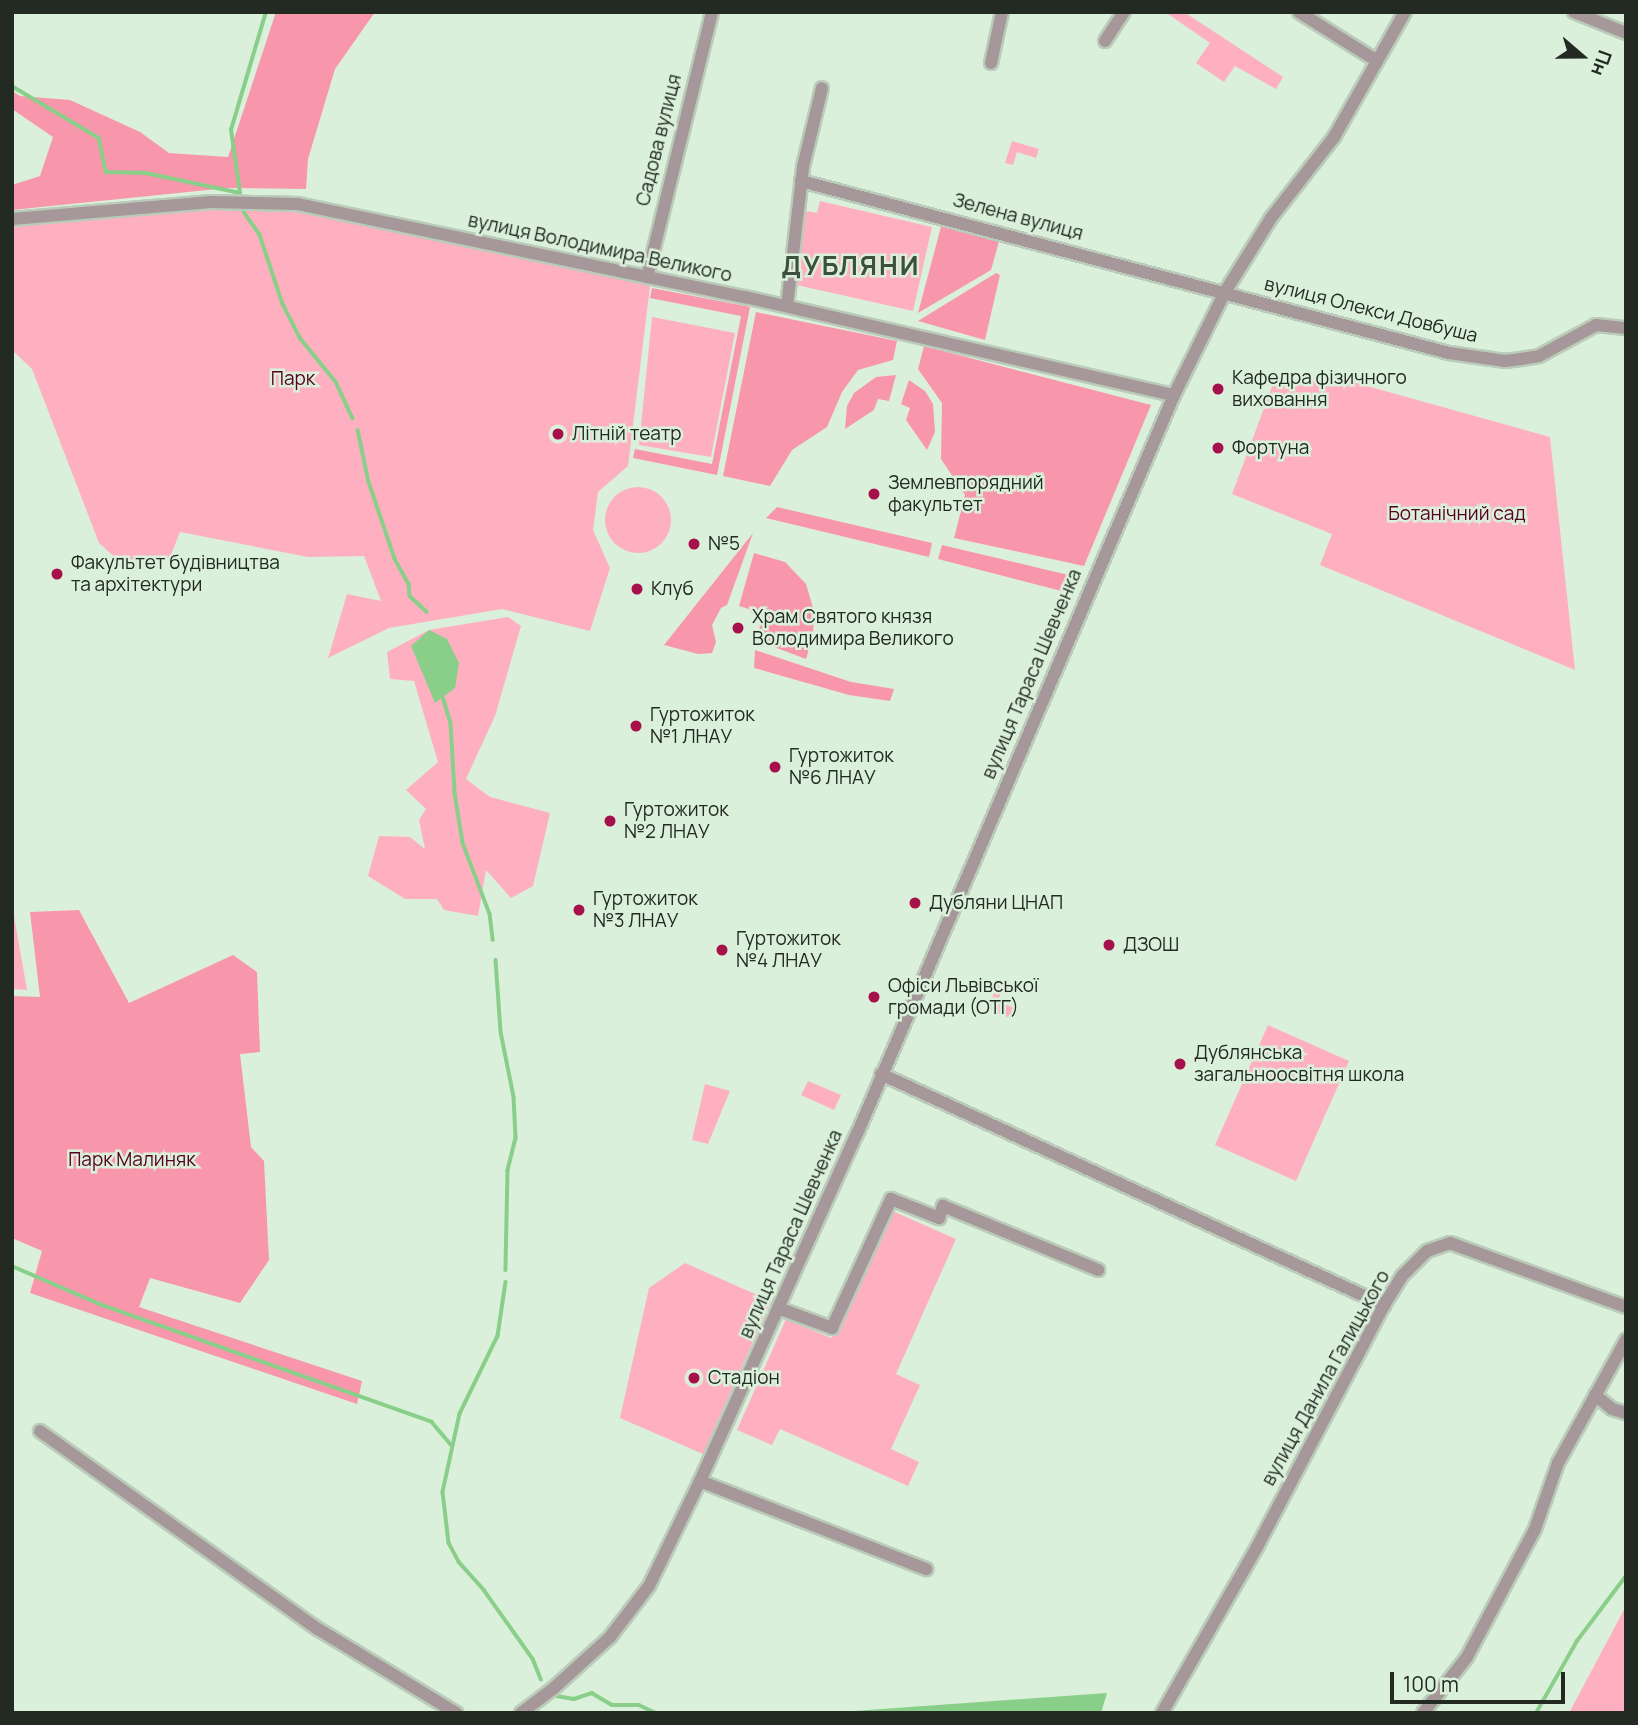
<!DOCTYPE html>
<html>
<head>
<meta charset="utf-8">
<style>
	body { margin:0 }
	#map { position:relative; width:1638px; height:1725px; overflow:hidden; background:#dbf0da; font-family:Manrope,sans-serif }
	div>[style] { position:absolute }
	[style*='--x'] { left:calc(var(--x)*1px); top:calc(var(--y)*1px); width:calc(var(--w)*1px); rotate:calc(var(--a)*1deg) }
	.green>* { inset:0; background:#feb0c0 }
	.round { border-radius:50% }
	.forest>* { inset:0; background:#f896ac }
	.water>* { inset:0; background:#89cf8a }
	.stream>* { height:3.5px; margin:-1.75px; padding:0 1.75px; transform-origin:1.75px; border-radius:1.75px; background:#89cf8a }
	.roads { filter:drop-shadow(2px 0 #baccb9) drop-shadow(-2px 0 #baccb9) drop-shadow(0 2px #baccb9) drop-shadow(0 -2px #baccb9) }
	.street>* { height:12px; margin:-6px; padding:0 6px; transform-origin:6px; border-radius:6px; background:#a5979a }
	.dots>* { width:19px; height:19px; translate:-50% -50%; box-sizing:border-box; border:4px solid #dbf0da; border-radius:50% }
	span { translate:-50% -50%; white-space:nowrap; text-align:center; line-height:1.15; -webkit-text-stroke:5px #dbf0da; paint-order:stroke }
	.street-label { font-size:19px; color:#222a22 }
	.poi-label { font-size:19px; color:#222a22 }
	.left { translate:0 -50%; text-align:left }
	.park-label { font-size:19px; color:#570022 }
	.district-label { font-size:26px; color:#3d4f3d; font-weight:700; letter-spacing:2px }
	.frame { position:absolute; inset:0; border:14px solid #222a22; pointer-events:none }
	.north { position:absolute; left:1547px; top:21px; width:70px; height:70px; -webkit-text-stroke:5px #dbf0da; paint-order:stroke; rotate:110deg; font-size:19px; font-weight:700; line-height:28px; text-align:center; color:#222a22 }
	.north::after { content:''; display:block; margin:auto; width:24px; height:32px; background:#222a22; clip-path:polygon(50% 0,100% 100%,50% 72%,0 100%) }
	.scale { position:absolute; left:1390px; top:1672px; width:175px; height:32px; box-sizing:border-box; border:4px solid #222a22; border-top:0; padding-left:9px; font-size:21px; line-height:24px; white-space:nowrap; color:#222a22; -webkit-text-stroke:5px #dbf0da; paint-order:stroke }
</style>
</head>
<body>
<div id="map">
	<div class="green">
		<i style="clip-path:polygon(1165px 12px,1184px 12px,1283px 77px,1276px 89px,1235px 66px,1224px 82px,1196px 63px,1210px 43px)"></i>
		<i style="clip-path:polygon(1012px 141px,1039px 149px,1036px 158px,1017px 152px,1013px 165px,1005px 163px)"></i>
		<i style="clip-path:polygon(820px 201px,932px 227px,913px 311px,792px 284px,801px 210px,817px 213px)"></i>
		<i style="clip-path:polygon(211px 202px,298px 204px,651px 278px,628px 466px,598px 492px,593px 530px,610px 568px,590px 631px,502px 609px,389px 628px,328px 658px,347px 594px,381px 601px,364px 556px,308px 557px,180px 532px,170px 557px,130px 571px,99px 543px,32px 369px,12px 350px,12px 219px)"></i>
		<i style="clip-path:polygon(652px 317px,735px 333px,711px 457px,639px 445px)"></i>
		<i style="clip-path:polygon(1342px 379px,1550px 437px,1575px 670px,1320px 565px,1332px 534px,1232px 494px,1273px 384px)"></i>
		<i class="round" style="left:605px;top:487px;width:66px;height:66px"></i>
		<i style="clip-path:polygon(508px 617px,521px 626px,495px 716px,466px 779px,490px 797px,550px 813px,533px 886px,511px 898px,486px 870px,478px 916px,444px 910px,437px 899px,405px 899px,368px 876px,379px 836px,410px 837px,425px 849px,419px 820px,426px 809px,406px 790px,438px 762px,414px 681px,390px 679px,387px 652px,429px 630px)"></i>
		<i style="clip-path:polygon(12px 904px,27px 990px,12px 989px)"></i>
		<i style="clip-path:polygon(997px 985px,1003px 988px,998px 1001px,1014px 1008px,1010px 1018px,988px 1009px)"></i>
		<i style="clip-path:polygon(1268px 1025px,1349px 1061px,1296px 1181px,1215px 1145px)"></i>
		<i style="clip-path:polygon(808px 1081px,841px 1095px,834px 1110px,801px 1095px)"></i>
		<i style="clip-path:polygon(705px 1084px,730px 1091px,708px 1144px,692px 1140px)"></i>
		<i style="clip-path:polygon(888px 1209px,956px 1239px,896px 1374px,920px 1385px,891px 1449px,919px 1462px,908px 1486px,780px 1429px,772px 1445px,737px 1430px,786px 1319px,831px 1338px)"></i>
		<i style="clip-path:polygon(685px 1263px,771px 1301px,703px 1454px,620px 1418px,649px 1288px)"></i>
		<i style="clip-path:polygon(1626px 1606px,1626px 1713px,1569px 1713px)"></i>
	</div>
	<div class="forest">
		<i style="clip-path:polygon(276px 12px,375px 12px,335px 69px,308px 159px,306px 189px,227px 188px,12px 210px,12px 185px,40px 176px,53px 137px,12px 109px,12px 91px,20px 96px,70px 100px,140px 132px,169px 153px,228px 157px)"></i>
		<i style="clip-path:polygon(942px 223px,1000px 238px,991px 270px,918px 313px)"></i>
		<i style="clip-path:polygon(996px 273px,1000px 275px,985px 340px,918px 321px)"></i>
		<i style="clip-path:polygon(652px 288px,750px 307px,717px 475px,633px 458px,635px 449px,712px 464px,741px 316px,650px 298px)"></i>
		<i style="clip-path:polygon(756px 312px,897px 341px,893px 360px,858px 370px,842px 392px,827px 427px,792px 450px,770px 486px,723px 476px)"></i>
		<i style="clip-path:polygon(924px 346px,1151px 405px,1084px 566px,954px 538px,965px 495px,941px 459px,942px 403px,918px 369px)"></i>
		<i style="clip-path:polygon(896px 375px,889px 401px,878px 399px,874px 410px,845px 429px,847px 406px,854px 393px,876px 377px)"></i>
		<i style="clip-path:polygon(909px 380px,925px 391px,933px 404px,935px 432px,927px 450px,906px 420px,910px 408px,901px 404px)"></i>
		<i style="clip-path:polygon(777px 507px,932px 543px,929px 557px,766px 518px)"></i>
		<i style="clip-path:polygon(753px 533px,727px 605px,721px 608px,712px 625px,716px 642px,712px 653px,698px 654px,664px 645px)"></i>
		<i style="clip-path:polygon(942px 545px,1077px 577px,1069px 593px,938px 559px)"></i>
		<i style="clip-path:polygon(754px 553px,785px 562px,806px 584px,814px 611px,813px 635px,806px 659px,758px 641px,760px 624px,749px 609px,739px 606px)"></i>
		<i style="clip-path:polygon(755px 650px,851px 682px,894px 689px,890px 701px,849px 695px,754px 668px)"></i>
		<i style="clip-path:polygon(79px 910px,129px 1003px,233px 955px,257px 972px,260px 1052px,240px 1054px,251px 1147px,264px 1161px,269px 1260px,240px 1303px,150px 1278px,139px 1307px,362px 1381px,357px 1404px,30px 1293px,42px 1251px,12px 1238px,12px 996px,40px 997px,30px 912px)"></i>
	</div>
	<div class="water">
		<i style="clip-path:polygon(429px 630px,447px 639px,459px 663px,455px 688px,435px 703px,411px 646px)"></i>
		<i style="clip-path:polygon(1107px 1693px,1101px 1713px,826px 1713px)"></i>
	</div>
	<div class="stream">
		<i style="--x:12;--y:86;--w:101;--a:30.9"></i>
		<i style="--x:99;--y:138;--w:35;--a:78"></i>
		<i style="--x:106;--y:172;--w:40;--a:1.4"></i>
		<i style="--x:146;--y:173;--w:96;--a:12"></i>
		<i style="--x:240;--y:193;--w:64;--a:-98.1"></i>
		<i style="--x:231;--y:130;--w:123;--a:-73.5"></i>
		<i style="--x:244;--y:212;--w:28;--a:55"></i>
		<i style="--x:260;--y:235;--w:73;--a:71.6"></i>
		<i style="--x:283;--y:304;--w:39;--a:63"></i>
		<i style="--x:301;--y:339;--w:55;--a:50.9"></i>
		<i style="--x:336;--y:382;--w:40;--a:65"></i>
		<i style="--x:358;--y:430;--w:53;--a:78.1"></i>
		<i style="--x:369;--y:482;--w:81;--a:71.3"></i>
		<i style="--x:395;--y:559;--w:29;--a:61"></i>
		<i style="--x:409;--y:584;--w:12;--a:85"></i>
		<i style="--x:410;--y:596;--w:23;--a:43"></i>
		<i style="--x:443;--y:697;--w:27;--a:73"></i>
		<i style="--x:451;--y:723;--w:70;--a:86.7"></i>
		<i style="--x:455;--y:793;--w:51;--a:80.9"></i>
		<i style="--x:463;--y:843;--w:76;--a:69.2"></i>
		<i style="--x:490;--y:914;--w:26;--a:83"></i>
		<i style="--x:496;--y:960;--w:72;--a:86"></i>
		<i style="--x:501;--y:1032;--w:66;--a:78.7"></i>
		<i style="--x:514;--y:1097;--w:41;--a:87.2"></i>
		<i style="--x:516;--y:1138;--w:34;--a:104"></i>
		<i style="--x:508;--y:1171;--w:99;--a:91.2"></i>
		<i style="--x:12;--y:1266;--w:98;--a:23.4"></i>
		<i style="--x:102;--y:1305;--w:350;--a:19.5"></i>
		<i style="--x:432;--y:1422;--w:31;--a:50"></i>
		<i style="--x:506;--y:1282;--w:55;--a:98.4"></i>
		<i style="--x:498;--y:1336;--w:87;--a:116"></i>
		<i style="--x:460;--y:1414;--w:80;--a:102.3"></i>
		<i style="--x:443;--y:1492;--w:51;--a:83.3"></i>
		<i style="--x:449;--y:1543;--w:21;--a:62"></i>
		<i style="--x:459;--y:1562;--w:38;--a:48"></i>
		<i style="--x:484;--y:1590;--w:85;--a:54.6"></i>
		<i style="--x:533;--y:1659;--w:22;--a:68"></i>
		<i style="--x:551;--y:1695;--w:23;--a:10"></i>
		<i style="--x:574;--y:1699;--w:19;--a:-18"></i>
		<i style="--x:592;--y:1693;--w:23;--a:31"></i>
		<i style="--x:612;--y:1705;--w:27;--a:0"></i>
		<i style="--x:639;--y:1705;--w:19;--a:25"></i>
		<i style="--x:1536;--y:1713;--w:83;--a:-60.3"></i>
		<i style="--x:1577;--y:1641;--w:81;--a:-53"></i>
	</div>
	<div class="roads">
		<div class="street">
			<i style="--x:1299;--y:12;--w:92;--a:32.1"></i>
			<i style="--x:1574;--y:12;--w:56;--a:22"></i>
			<i style="--x:1105;--y:41;--w:35;--a:-57"></i>
			<i style="--x:991;--y:63;--w:52;--a:-77.8"></i>
			<i style="--x:801;--y:181;--w:670;--a:14.87"></i>
			<i style="--x:1449;--y:353;--w:57;--a:8.1"></i>
			<i style="--x:1505;--y:361;--w:16;--a:-7"></i>
			<i style="--x:1521;--y:359;--w:18;--a:-9"></i>
			<i style="--x:1539;--y:356;--w:65;--a:-28.5"></i>
			<i style="--x:1596;--y:325;--w:30;--a:6"></i>
			<i style="--x:12;--y:219;--w:200;--a:-4.9"></i>
			<i style="--x:211;--y:202;--w:87;--a:1.3"></i>
			<i style="--x:298;--y:204;--w:457;--a:11.8"></i>
			<i style="--x:745;--y:297;--w:440;--a:12.9"></i>
			<i style="--x:647;--y:277;--w:273;--a:-76.2"></i>
			<i style="--x:787;--y:306;--w:140;--a:-83.4"></i>
			<i style="--x:803;--y:167;--w:81;--a:-76.5"></i>
			<i style="--x:881;--y:1074;--w:554;--a:24.67"></i>
			<i style="--x:778;--y:1308;--w:58;--a:20.3"></i>
			<i style="--x:832;--y:1328;--w:142;--a:-65.4"></i>
			<i style="--x:891;--y:1199;--w:52;--a:21.6"></i>
			<i style="--x:939;--y:1218;--w:13;--a:-72"></i>
			<i style="--x:943;--y:1206;--w:168;--a:22.4"></i>
			<i style="--x:1595;--y:1395;--w:22;--a:39"></i>
			<i style="--x:1612;--y:1409;--w:15;--a:16"></i>
			<i style="--x:40;--y:1431;--w:341;--a:35.5"></i>
			<i style="--x:318;--y:1629;--w:162;--a:31.3"></i>
			<i style="--x:700;--y:1481;--w:243;--a:21.3"></i>
			<i style="--x:521;--y:1713;--w:41;--a:-37.1"></i>
			<i style="--x:554;--y:1688;--w:76;--a:-42.3"></i>
			<i style="--x:610;--y:1637;--w:64;--a:-52.6"></i>
			<i style="--x:649;--y:1586;--w:117;--a:-64.1"></i>
			<i style="--x:700;--y:1481;--w:381;--a:-65.7"></i>
			<i style="--x:857;--y:1134;--w:804;--a:-66.78"></i>
			<i style="--x:1174;--y:395;--w:115;--a:-63.7"></i>
			<i style="--x:1225;--y:292;--w:87;--a:-58.1"></i>
			<i style="--x:1271;--y:218;--w:103;--a:-52.1"></i>
			<i style="--x:1334;--y:137;--w:144;--a:-60.4"></i>
			<i style="--x:1162;--y:1713;--w:191;--a:-60.2"></i>
			<i style="--x:1257;--y:1547;--w:273;--a:-62.3"></i>
			<i style="--x:1384;--y:1305;--w:34;--a:-58"></i>
			<i style="--x:1402;--y:1276;--w:35;--a:-45"></i>
			<i style="--x:1427;--y:1251;--w:24;--a:-19"></i>
			<i style="--x:1450;--y:1243;--w:187;--a:20"></i>
			<i style="--x:1423;--y:1713;--w:71;--a:-51.8"></i>
			<i style="--x:1467;--y:1657;--w:145;--a:-62"></i>
			<i style="--x:1535;--y:1529;--w:70;--a:-70.8"></i>
			<i style="--x:1558;--y:1463;--w:141;--a:-61.1"></i>
		</div>
	</div>
	<div class="dots">
		<i style="left:1218px;top:389px;background:#a6114c"></i>
		<i style="left:558px;top:434px;background:#a6114c"></i>
		<i style="left:1218px;top:448px;background:#a6114c"></i>
		<i style="left:874px;top:494px;background:#a6114c"></i>
		<i style="left:694px;top:544px;background:#a6114c"></i>
		<i style="left:57px;top:574px;background:#a6114c"></i>
		<i style="left:637px;top:589px;background:#a6114c"></i>
		<i style="left:738px;top:628px;background:#a6114c"></i>
		<i style="left:636px;top:726px;background:#a6114c"></i>
		<i style="left:775px;top:767px;background:#a6114c"></i>
		<i style="left:610px;top:821px;background:#a6114c"></i>
		<i style="left:915px;top:903px;background:#a6114c"></i>
		<i style="left:579px;top:910px;background:#a6114c"></i>
		<i style="left:1109px;top:945px;background:#a6114c"></i>
		<i style="left:722px;top:950px;background:#a6114c"></i>
		<i style="left:874px;top:997px;background:#a6114c"></i>
		<i style="left:1180px;top:1064px;background:#a6114c"></i>
		<i style="left:694px;top:1378px;background:#a6114c"></i>
	</div>
	<div class="street-label">
		<span style="left:659px;top:140px;rotate:-76deg">Садова вулиця</span>
		<span style="left:1018px;top:217px;rotate:15deg">Зелена вулиця</span>
		<span style="left:600px;top:248px;rotate:12deg">вулиця Володимира Великого</span>
		<span style="left:1371px;top:310px;rotate:14deg">вулиця Олекси Довбуша</span>
		<span style="left:1032px;top:674px;rotate:-67deg">вулиця Тараса Шевченка</span>
		<span style="left:791px;top:1234px;rotate:-66deg">вулиця Тараса Шевченка</span>
		<span style="left:1326px;top:1378px;rotate:-61deg">вулиця Данила Галицького</span>
	</div>
	<div class="poi-label">
		<span class="left" style="left:1232px;top:389px">Кафедра фізичного<br>виховання</span>
		<span class="left" style="left:572px;top:434px">Літній театр</span>
		<span class="left" style="left:1232px;top:448px">Фортуна</span>
		<span class="left" style="left:888px;top:494px">Землевпорядний<br>факультет</span>
		<span class="left" style="left:708px;top:544px">№5</span>
		<span class="left" style="left:71px;top:574px">Факультет будівництва<br>та архітектури</span>
		<span class="left" style="left:651px;top:589px">Клуб</span>
		<span class="left" style="left:752px;top:628px">Храм Святого князя<br>Володимира Великого</span>
		<span class="left" style="left:650px;top:726px">Гуртожиток<br>№1 ЛНАУ</span>
		<span class="left" style="left:789px;top:767px">Гуртожиток<br>№6 ЛНАУ</span>
		<span class="left" style="left:624px;top:821px">Гуртожиток<br>№2 ЛНАУ</span>
		<span class="left" style="left:593px;top:910px">Гуртожиток<br>№3 ЛНАУ</span>
		<span class="left" style="left:929px;top:903px">Дубляни ЦНАП</span>
		<span class="left" style="left:736px;top:950px">Гуртожиток<br>№4 ЛНАУ</span>
		<span class="left" style="left:1123px;top:945px">ДЗОШ</span>
		<span class="left" style="left:888px;top:997px">Офіси Львівської<br>громади (ОТГ)</span>
		<span class="left" style="left:1194px;top:1064px">Дублянська<br>загальноосвітня школа</span>
		<span class="left" style="left:708px;top:1378px">Стадіон</span>
	</div>
	<div class="park-label">
		<span style="left:293px;top:379px">Парк</span>
		<span style="left:1457px;top:514px">Ботанічний сад</span>
		<span style="left:132px;top:1160px">Парк Малиняк</span>
	</div>
	<div class="district-label">
		<span style="left:851px;top:266px">ДУБЛЯНИ</span>
	</div>
	<div class="frame"></div>
	<div class="north">Пн</div>
	<div class="scale">100 m</div>
</div>
</body>
</html>
